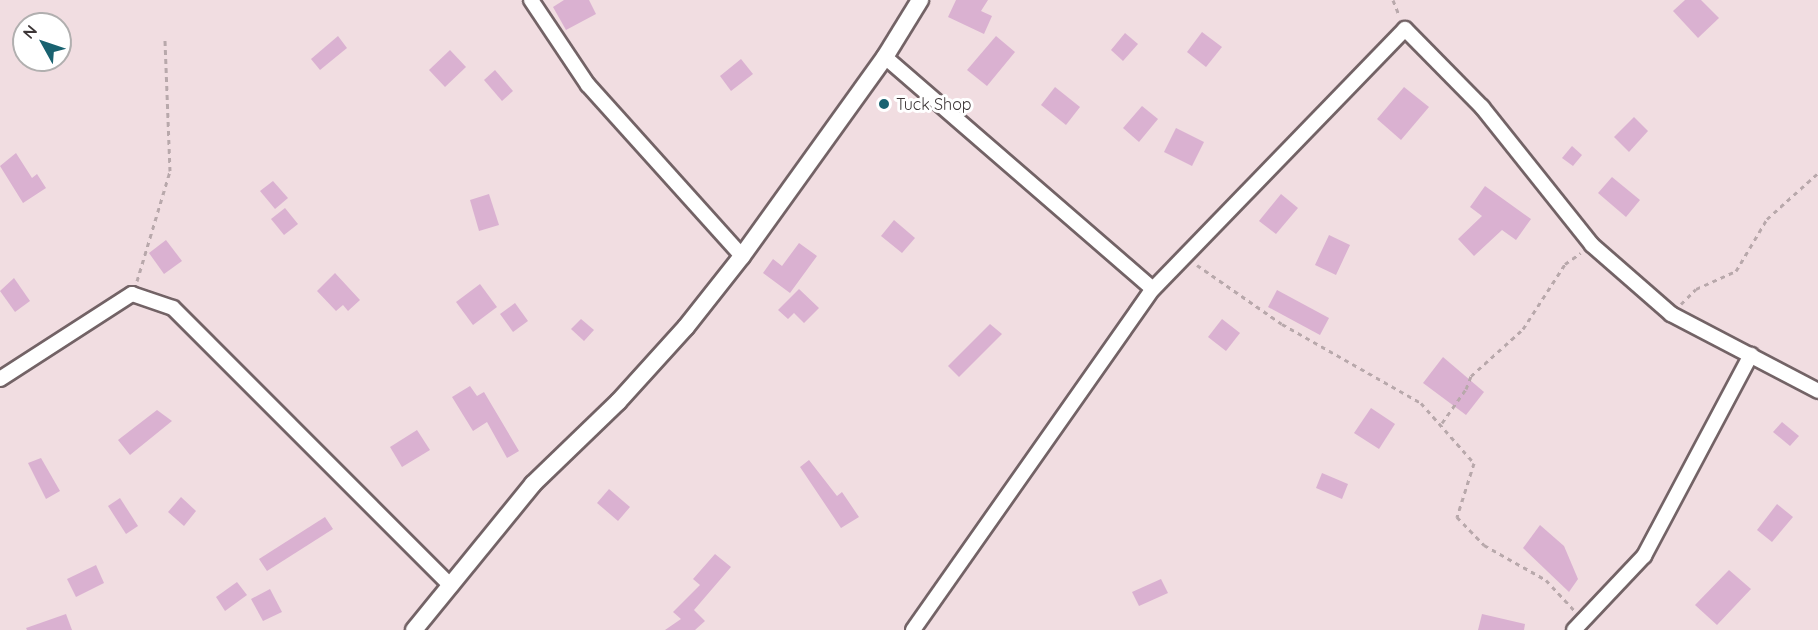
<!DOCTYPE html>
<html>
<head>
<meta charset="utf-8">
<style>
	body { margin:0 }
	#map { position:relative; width:1818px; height:630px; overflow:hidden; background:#f1dde1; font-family:Quicksand,sans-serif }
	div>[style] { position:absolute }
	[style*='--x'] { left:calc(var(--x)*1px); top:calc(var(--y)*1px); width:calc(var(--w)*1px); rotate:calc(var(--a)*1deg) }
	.building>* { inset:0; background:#dab1d1 }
	.path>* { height:3px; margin-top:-1.5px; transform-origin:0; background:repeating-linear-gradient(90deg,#b8a8ab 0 4.5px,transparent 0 9px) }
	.roads { filter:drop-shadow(2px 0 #736366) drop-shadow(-2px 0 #736366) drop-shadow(0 2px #736366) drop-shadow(0 -2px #736366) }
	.minor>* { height:14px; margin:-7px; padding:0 7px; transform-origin:7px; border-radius:7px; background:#fff }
	.tertiary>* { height:16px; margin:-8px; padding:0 8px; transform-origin:8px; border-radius:8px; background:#fff }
	.dots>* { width:16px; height:16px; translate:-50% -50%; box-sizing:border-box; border:3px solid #fff; border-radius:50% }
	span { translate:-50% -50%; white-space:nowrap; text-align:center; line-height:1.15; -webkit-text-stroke:6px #fff; paint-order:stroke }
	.poi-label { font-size:16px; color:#3d3637 }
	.left { translate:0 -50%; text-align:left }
	.north { position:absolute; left:12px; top:12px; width:60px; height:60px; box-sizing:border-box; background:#fff; border:2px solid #b1afaf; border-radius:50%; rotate:310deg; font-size:16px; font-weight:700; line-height:24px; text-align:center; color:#3d3637 }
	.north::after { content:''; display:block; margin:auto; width:21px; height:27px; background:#196270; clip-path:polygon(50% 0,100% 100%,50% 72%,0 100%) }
</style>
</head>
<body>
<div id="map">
	<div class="building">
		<i style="clip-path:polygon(564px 0,589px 0,596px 14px,566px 30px,553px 7px)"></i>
		<i style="clip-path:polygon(956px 0,988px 0,981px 11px,992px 16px,984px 34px,948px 17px)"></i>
		<i style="clip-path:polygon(1685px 0,1701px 0,1719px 18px,1698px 38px,1673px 11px)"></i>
		<i style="clip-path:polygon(1202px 32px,1222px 47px,1206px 67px,1187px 52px)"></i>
		<i style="clip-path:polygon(1125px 33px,1138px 44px,1123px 61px,1111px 50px)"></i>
		<i style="clip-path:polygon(338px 36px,347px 48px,320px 70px,311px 59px)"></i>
		<i style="clip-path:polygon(996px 36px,1015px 52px,987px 86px,967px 70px)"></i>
		<i style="clip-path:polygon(450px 50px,466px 67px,445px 87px,429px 70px)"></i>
		<i style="clip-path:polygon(741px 59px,753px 74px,731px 91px,720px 76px)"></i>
		<i style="clip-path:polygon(495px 70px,513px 91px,502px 101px,484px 80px)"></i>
		<i style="clip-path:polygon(1055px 87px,1080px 107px,1066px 125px,1041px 105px)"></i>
		<i style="clip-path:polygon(1404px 87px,1429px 107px,1401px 140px,1377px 119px)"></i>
		<i style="clip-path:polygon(1142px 106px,1158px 119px,1139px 142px,1123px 128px)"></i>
		<i style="clip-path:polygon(1634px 117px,1648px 131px,1629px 152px,1614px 137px)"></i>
		<i style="clip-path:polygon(1176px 128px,1204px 142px,1192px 166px,1164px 152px)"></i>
		<i style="clip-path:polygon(1572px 146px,1582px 155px,1573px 166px,1562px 158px)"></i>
		<i style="clip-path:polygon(16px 153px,32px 178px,37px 174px,46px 188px,23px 203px,0 166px)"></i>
		<i style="clip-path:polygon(1612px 177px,1640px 200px,1626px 217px,1598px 193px)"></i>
		<i style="clip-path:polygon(273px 181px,288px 198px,275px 209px,260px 191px)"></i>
		<i style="clip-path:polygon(1485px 186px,1531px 219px,1516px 240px,1502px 230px,1474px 256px,1458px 239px,1482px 216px,1470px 207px)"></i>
		<i style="clip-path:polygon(489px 194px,499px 225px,479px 231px,470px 200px)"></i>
		<i style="clip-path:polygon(1281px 194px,1298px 208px,1276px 234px,1259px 221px)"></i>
		<i style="clip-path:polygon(285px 208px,298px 224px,284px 235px,271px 219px)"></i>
		<i style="clip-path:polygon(894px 220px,915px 238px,902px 253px,881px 236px)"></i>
		<i style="clip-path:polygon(1329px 235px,1350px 245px,1336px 275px,1315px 265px)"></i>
		<i style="clip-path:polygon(166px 240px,182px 261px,164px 274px,149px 253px)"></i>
		<i style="clip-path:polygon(799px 243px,817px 256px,790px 293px,763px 273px,773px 259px,782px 266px)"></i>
		<i style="clip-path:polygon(335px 273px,360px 300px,348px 311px,343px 305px,336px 311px,317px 291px)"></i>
		<i style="clip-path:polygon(14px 278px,30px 301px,15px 312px,0 291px)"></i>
		<i style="clip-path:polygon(480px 284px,497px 307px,473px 325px,456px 302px)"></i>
		<i style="clip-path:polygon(799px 289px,819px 308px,804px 323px,794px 313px,788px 319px,778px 310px)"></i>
		<i style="clip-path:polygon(1277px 290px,1329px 318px,1320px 335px,1268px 307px)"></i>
		<i style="clip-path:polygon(515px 303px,528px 321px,513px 332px,500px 314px)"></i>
		<i style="clip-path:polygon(581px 319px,594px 330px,584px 341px,571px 329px)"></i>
		<i style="clip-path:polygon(1222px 319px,1240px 333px,1226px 351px,1208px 337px)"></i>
		<i style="clip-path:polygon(990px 324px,1002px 334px,959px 377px,948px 366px)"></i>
		<i style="clip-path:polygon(1443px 357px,1484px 392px,1466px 415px,1423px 383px)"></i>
		<i style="clip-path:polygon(470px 386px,477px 396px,484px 392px,519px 451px,507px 458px,487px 422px,473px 431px,452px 397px)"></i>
		<i style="clip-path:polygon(1371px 408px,1395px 424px,1379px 449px,1354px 433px)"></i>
		<i style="clip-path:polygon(157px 410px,172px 421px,130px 455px,118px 440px)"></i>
		<i style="clip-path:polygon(1782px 422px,1799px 436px,1790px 446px,1773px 432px)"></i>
		<i style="clip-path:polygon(417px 430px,430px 450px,402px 467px,390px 447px)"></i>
		<i style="clip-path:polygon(41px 458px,60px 491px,46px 499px,28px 463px)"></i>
		<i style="clip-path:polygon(809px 460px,837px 496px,842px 492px,859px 517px,841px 528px,800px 467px)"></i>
		<i style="clip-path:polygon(1322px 473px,1348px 484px,1342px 499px,1316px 488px)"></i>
		<i style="clip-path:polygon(609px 489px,630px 507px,618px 521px,597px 503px)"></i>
		<i style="clip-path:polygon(181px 497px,196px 511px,184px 526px,168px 512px)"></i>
		<i style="clip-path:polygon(120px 498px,138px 526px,126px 534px,108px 506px)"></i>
		<i style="clip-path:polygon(1777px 504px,1793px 517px,1772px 542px,1757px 530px)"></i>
		<i style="clip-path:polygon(325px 517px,333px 529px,267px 571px,259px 559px)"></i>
		<i style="clip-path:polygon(1540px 525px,1564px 546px,1578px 579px,1569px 592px,1523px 548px)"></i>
		<i style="clip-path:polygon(715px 554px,731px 567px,694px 610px,705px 621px,695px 630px,665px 630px,681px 619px,673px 612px,700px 585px,693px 579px)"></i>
		<i style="clip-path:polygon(96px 565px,104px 583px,76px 597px,67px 579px)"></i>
		<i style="clip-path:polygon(1729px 570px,1751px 589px,1717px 625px,1695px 605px)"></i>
		<i style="clip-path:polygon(1161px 579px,1168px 593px,1139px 606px,1132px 592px)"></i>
		<i style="clip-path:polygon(237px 582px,247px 595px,225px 611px,216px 597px)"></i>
		<i style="clip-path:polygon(270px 589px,282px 612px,263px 621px,251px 599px)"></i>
		<i style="clip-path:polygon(66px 614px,72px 630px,27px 630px,26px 628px)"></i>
		<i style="clip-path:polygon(1482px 614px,1525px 624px,1524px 630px,1478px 630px)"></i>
	</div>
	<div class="path">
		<i style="--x:1393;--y:0;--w:16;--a:68"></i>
		<i style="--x:1197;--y:265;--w:103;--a:34.8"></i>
		<i style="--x:1282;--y:324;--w:160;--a:29.6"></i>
		<i style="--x:1421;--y:403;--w:80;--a:48.5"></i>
		<i style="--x:1474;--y:463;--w:57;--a:107.5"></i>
		<i style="--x:1457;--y:517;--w:39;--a:46"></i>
		<i style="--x:1484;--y:545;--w:71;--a:29.4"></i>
		<i style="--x:1546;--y:580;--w:41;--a:47"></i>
		<i style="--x:137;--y:281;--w:115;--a:-73.3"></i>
		<i style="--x:170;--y:171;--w:133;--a:-92.2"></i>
		<i style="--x:1681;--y:304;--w:21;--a:-45"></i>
		<i style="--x:1696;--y:289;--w:44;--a:-24.2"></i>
		<i style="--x:1736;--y:271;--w:61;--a:-59.2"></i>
		<i style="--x:1767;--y:219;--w:69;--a:-42"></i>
		<i style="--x:1442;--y:423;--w:42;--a:-54.8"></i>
		<i style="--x:1466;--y:389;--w:14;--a:-69"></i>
		<i style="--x:1471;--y:376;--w:70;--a:-42.1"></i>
		<i style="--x:1523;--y:329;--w:77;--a:-57.1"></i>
		<i style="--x:1565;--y:264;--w:19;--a:-35"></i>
	</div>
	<div class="roads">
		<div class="minor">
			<i style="--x:531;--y:0;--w:102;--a:56.2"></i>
			<i style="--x:588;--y:85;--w:230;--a:48"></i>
			<i style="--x:885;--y:57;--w:354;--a:40.9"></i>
			<i style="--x:0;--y:379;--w:157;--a:-32.8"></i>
			<i style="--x:132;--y:294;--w:43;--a:18.9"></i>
			<i style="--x:173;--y:308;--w:393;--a:45"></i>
			<i style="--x:913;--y:630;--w:417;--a:-54.9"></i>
			<i style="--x:1153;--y:289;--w:362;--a:-45.9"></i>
			<i style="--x:1405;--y:29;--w:110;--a:45.4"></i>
			<i style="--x:1482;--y:107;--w:176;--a:51.4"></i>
			<i style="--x:1592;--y:245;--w:105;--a:41.1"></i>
			<i style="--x:1671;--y:314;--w:166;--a:27.6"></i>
			<i style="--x:1574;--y:630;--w:102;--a:-46.6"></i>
			<i style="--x:1644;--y:556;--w:228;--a:-62"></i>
		</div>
		<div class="tertiary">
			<i style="--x:414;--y:630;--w:188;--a:-50.8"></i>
			<i style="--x:533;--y:484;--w:118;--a:-44"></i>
			<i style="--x:618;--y:402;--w:101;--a:-47.8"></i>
			<i style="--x:686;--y:327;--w:90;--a:-51.7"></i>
			<i style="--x:742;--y:256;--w:245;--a:-54.3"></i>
			<i style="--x:885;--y:57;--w:67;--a:-58.4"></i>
		</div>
	</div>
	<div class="dots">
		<i style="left:884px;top:104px;background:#196270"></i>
	</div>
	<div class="poi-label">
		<span class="left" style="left:896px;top:104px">Tuck Shop</span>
	</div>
	<div class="north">N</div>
</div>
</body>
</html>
